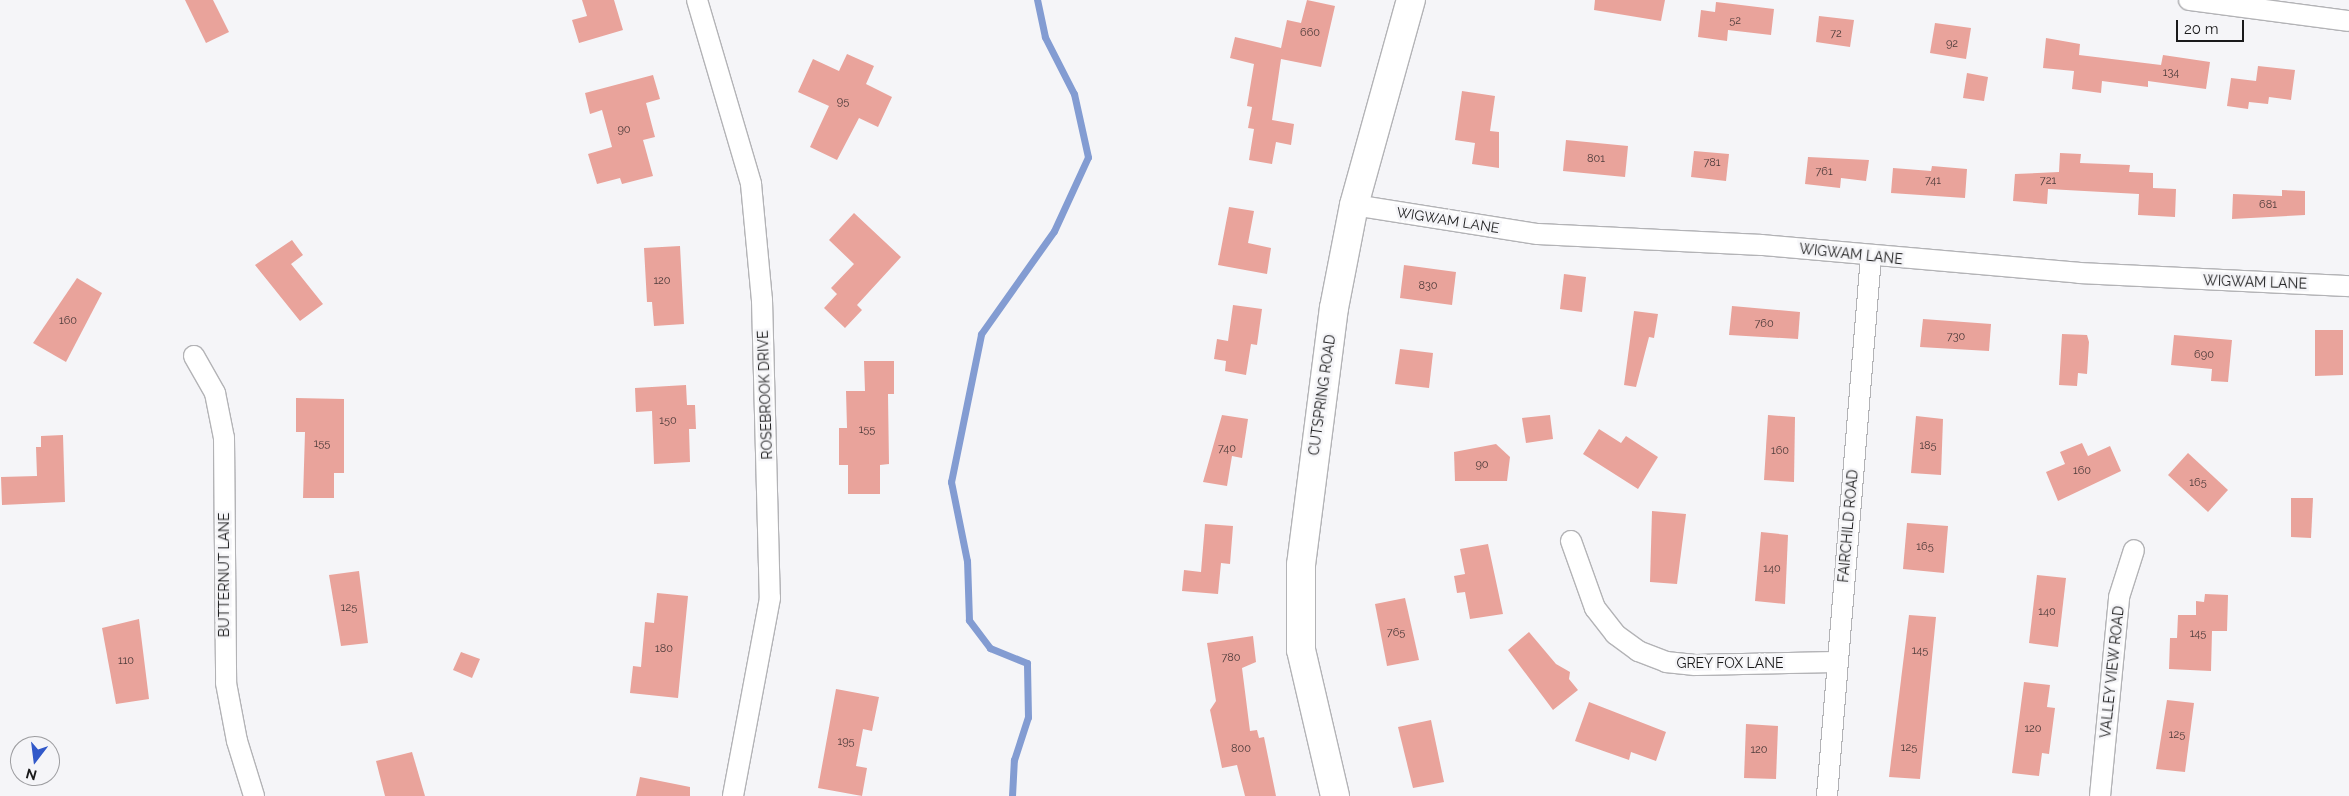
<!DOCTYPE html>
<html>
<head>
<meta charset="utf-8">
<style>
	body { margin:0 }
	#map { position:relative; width:2349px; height:796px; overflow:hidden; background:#f5f5f8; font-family:Raleway,sans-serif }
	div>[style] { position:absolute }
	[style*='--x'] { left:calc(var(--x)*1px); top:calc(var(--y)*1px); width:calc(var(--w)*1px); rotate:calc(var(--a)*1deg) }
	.stream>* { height:7px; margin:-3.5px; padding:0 3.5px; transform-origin:3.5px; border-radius:3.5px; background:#839cd2 }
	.building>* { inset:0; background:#e9a39b }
	.roads { filter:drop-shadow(1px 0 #b3b3b6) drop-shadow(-1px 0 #b3b3b6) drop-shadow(0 1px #b3b3b6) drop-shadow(0 -1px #b3b3b6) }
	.street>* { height:20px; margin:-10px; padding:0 10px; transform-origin:10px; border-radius:10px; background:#fff }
	.secondary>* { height:28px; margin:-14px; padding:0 14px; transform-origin:14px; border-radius:14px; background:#fff }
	span { translate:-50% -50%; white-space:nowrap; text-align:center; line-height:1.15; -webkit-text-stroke:5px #f5f5f8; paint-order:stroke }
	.number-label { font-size:11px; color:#4e3c3b }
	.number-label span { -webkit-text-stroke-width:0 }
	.street-label { font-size:14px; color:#1a1a1b }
	.north { position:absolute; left:10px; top:736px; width:50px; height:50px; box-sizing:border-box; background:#f5f5f8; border:1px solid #9d9da0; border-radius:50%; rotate:195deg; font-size:14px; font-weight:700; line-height:20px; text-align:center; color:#1a1a1b }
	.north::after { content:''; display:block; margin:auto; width:18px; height:22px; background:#3259c9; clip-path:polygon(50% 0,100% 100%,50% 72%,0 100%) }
	.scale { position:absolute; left:2176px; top:20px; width:68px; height:22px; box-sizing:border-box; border:2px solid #1a1a1b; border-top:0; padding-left:6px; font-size:15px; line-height:18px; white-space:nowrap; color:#1a1a1b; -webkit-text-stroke:4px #f5f5f8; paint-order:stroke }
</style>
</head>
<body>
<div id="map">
	<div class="stream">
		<i style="--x:1012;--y:796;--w:36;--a:-87"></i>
		<i style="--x:1014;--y:760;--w:45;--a:-72"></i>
		<i style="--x:1028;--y:717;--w:54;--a:-91.1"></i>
		<i style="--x:1027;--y:663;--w:40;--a:-158"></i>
		<i style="--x:990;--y:648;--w:35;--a:-127"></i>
		<i style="--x:969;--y:620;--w:59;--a:-91.9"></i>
		<i style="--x:967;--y:561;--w:81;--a:-101.4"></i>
		<i style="--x:951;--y:482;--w:151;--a:-78.5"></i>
		<i style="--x:981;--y:334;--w:126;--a:-54.7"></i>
		<i style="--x:1054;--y:231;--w:81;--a:-65.3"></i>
		<i style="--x:1088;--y:157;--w:65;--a:-102.5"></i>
		<i style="--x:1074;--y:94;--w:64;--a:-117"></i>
		<i style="--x:1045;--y:37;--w:38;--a:-102"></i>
	</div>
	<div class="building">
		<i style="clip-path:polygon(185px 0,213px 0,229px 32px,206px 43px)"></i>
		<i style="clip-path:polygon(582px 0,614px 0,623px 30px,579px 43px,572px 20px,587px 16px)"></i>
		<i style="clip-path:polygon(1307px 0,1335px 6px,1321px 67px,1281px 59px,1272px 120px,1294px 124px,1291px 145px,1276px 142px,1272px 164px,1249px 160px,1254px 129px,1248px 128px,1252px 107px,1247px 106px,1254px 64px,1230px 58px,1235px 37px,1281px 48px,1287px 20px,1301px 23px)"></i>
		<i style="clip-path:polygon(1595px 0,1665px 0,1661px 21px,1594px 10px)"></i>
		<i style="clip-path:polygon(1716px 2px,1774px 9px,1771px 35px,1728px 30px,1727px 41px,1698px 37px,1701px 10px,1715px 12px)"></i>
		<i style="clip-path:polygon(1819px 16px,1854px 20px,1850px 47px,1816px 42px)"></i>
		<i style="clip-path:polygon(1935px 23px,1971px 28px,1966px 59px,1930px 53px)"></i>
		<i style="clip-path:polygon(2046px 38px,2080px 44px,2079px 55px,2161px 65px,2163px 55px,2210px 62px,2206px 89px,2148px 81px,2148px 87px,2102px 81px,2101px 93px,2072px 89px,2074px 71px,2043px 68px)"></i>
		<i style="clip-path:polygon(847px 54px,874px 66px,866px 84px,892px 97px,878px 127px,859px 118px,837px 160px,810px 147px,829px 106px,798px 92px,813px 59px,839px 71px)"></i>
		<i style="clip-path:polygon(2258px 66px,2295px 70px,2291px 100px,2269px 97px,2268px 104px,2249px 102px,2248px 109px,2227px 106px,2231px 78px,2256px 81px)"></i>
		<i style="clip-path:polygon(1967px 73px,1988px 77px,1984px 101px,1963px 98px)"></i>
		<i style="clip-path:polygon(653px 75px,660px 99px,646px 103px,655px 137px,643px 140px,653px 176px,622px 184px,620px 178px,597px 184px,588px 154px,612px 147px,602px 110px,590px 114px,585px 93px)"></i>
		<i style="clip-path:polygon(1462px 91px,1495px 96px,1490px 131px,1499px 132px,1499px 168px,1472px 164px,1475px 143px,1455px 140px)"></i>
		<i style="clip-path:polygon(1566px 140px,1628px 146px,1625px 177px,1563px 171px)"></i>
		<i style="clip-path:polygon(1694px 151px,1729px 154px,1726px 181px,1691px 177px)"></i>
		<i style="clip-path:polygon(2060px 153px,2081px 154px,2080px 163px,2130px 165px,2129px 172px,2153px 173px,2153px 188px,2176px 189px,2175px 217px,2138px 215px,2139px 194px,2048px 189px,2047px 204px,2013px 201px,2015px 174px,2059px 172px)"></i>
		<i style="clip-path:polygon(1808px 157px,1869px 160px,1866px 181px,1841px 178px,1840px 188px,1805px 184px)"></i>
		<i style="clip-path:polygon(1932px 166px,1967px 169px,1965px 198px,1891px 193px,1893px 168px,1931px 171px)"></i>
		<i style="clip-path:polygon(2282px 190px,2305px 191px,2305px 215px,2232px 219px,2233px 194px,2282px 196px)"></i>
		<i style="clip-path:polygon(1229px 207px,1254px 211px,1248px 243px,1271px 248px,1267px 274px,1218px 265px)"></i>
		<i style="clip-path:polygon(854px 213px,901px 257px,857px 305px,862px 310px,845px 328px,824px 308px,837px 294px,831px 288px,854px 264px,829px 240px)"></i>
		<i style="clip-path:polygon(292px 240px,303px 255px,291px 264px,323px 304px,300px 321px,255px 265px)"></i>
		<i style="clip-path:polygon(680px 246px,684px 324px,654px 326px,652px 302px,647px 302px,644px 248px)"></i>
		<i style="clip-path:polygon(1404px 265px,1456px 272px,1452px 305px,1400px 298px)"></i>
		<i style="clip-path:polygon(1564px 274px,1586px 277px,1582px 312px,1560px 309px)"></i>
		<i style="clip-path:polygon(77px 278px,102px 293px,66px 362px,33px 343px)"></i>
		<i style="clip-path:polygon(1233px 305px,1262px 309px,1257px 345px,1251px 344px,1246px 375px,1225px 371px,1226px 361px,1214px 359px,1217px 339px,1228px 341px)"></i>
		<i style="clip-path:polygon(1732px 306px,1800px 312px,1798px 339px,1729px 335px)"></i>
		<i style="clip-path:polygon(1634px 311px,1658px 314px,1654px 338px,1649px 337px,1636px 387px,1624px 385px)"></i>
		<i style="clip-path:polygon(1923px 319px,1991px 324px,1989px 351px,1920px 347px)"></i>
		<i style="clip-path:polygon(2315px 330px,2343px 330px,2343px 375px,2315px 376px)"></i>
		<i style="clip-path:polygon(2062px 334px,2087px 335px,2089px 342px,2087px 374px,2078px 373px,2077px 386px,2059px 385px)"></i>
		<i style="clip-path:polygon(2174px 335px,2232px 340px,2228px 382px,2211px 381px,2212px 369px,2171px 365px)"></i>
		<i style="clip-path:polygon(1400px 349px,1433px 353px,1429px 388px,1395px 384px)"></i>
		<i style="clip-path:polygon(864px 361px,894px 361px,894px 394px,888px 394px,889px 464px,880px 465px,880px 494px,848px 494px,848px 465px,839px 465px,839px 428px,847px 428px,846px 391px,865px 391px)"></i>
		<i style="clip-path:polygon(686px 385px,687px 405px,695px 405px,696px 429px,689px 429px,690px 462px,654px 464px,652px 411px,636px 412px,635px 388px)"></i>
		<i style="clip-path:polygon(296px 398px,344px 399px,344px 473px,334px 473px,334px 498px,303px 498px,305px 432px,296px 432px)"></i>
		<i style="clip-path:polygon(1222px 415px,1248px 419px,1242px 458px,1232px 456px,1227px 486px,1203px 482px)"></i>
		<i style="clip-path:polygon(1550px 415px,1553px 439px,1526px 443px,1522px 418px)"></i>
		<i style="clip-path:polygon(1768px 415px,1795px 417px,1794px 482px,1764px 480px)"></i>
		<i style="clip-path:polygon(1916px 416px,1943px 419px,1941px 475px,1911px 473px)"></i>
		<i style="clip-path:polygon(1599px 429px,1621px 443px,1626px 436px,1658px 457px,1638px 489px,1583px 454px)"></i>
		<i style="clip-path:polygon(63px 435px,65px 502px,2px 505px,1px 477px,37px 476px,36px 447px,41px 447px,41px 436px)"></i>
		<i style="clip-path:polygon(2082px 443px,2088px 456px,2110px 446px,2121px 471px,2058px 501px,2046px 472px,2065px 464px,2060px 452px)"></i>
		<i style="clip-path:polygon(1496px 444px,1510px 457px,1507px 481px,1455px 481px,1454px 452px)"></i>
		<i style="clip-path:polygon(2188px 453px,2228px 490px,2208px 512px,2168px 475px)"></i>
		<i style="clip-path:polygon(2291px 498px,2313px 498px,2311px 538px,2291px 537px)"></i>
		<i style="clip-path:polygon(1652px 511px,1686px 514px,1677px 584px,1650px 582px)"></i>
		<i style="clip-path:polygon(1907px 523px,1948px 526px,1944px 573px,1903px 569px)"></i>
		<i style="clip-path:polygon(1205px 524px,1233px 526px,1230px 564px,1221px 563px,1218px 594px,1182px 591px,1184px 570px,1201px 572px)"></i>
		<i style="clip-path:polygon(1761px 532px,1788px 535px,1785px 604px,1755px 601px)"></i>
		<i style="clip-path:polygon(1488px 544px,1503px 614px,1470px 619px,1465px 592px,1457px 593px,1454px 576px,1465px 574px,1460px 549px)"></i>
		<i style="clip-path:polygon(359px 571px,368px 643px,341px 646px,329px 575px)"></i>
		<i style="clip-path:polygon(2037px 575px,2066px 578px,2058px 647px,2029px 643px)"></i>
		<i style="clip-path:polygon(657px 593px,688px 596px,678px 698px,630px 693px,633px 666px,641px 667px,645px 622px,654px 623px)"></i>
		<i style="clip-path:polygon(2205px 594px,2228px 595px,2227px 631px,2212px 631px,2211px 671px,2169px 669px,2170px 638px,2177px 638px,2178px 615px,2196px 615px,2196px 601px,2204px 602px)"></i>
		<i style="clip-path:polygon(1405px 598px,1419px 660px,1387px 666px,1375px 604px)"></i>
		<i style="clip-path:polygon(1909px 615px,1936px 617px,1920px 779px,1889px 777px)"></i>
		<i style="clip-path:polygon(139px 619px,149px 699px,116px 704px,102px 628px)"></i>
		<i style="clip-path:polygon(1529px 632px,1556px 664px,1570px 672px,1569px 679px,1578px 690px,1553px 710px,1508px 650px)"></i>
		<i style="clip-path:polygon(1253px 636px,1256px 662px,1242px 668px,1250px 731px,1257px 730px,1259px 738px,1264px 737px,1276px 796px,1245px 796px,1237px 765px,1222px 768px,1210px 710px,1216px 701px,1207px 643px)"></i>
		<i style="clip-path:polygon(461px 652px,480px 659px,472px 678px,453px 670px)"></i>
		<i style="clip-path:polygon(2024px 682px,2050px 685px,2047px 707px,2055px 708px,2049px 754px,2042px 753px,2039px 776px,2012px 773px)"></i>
		<i style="clip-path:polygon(836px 689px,879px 697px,872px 731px,863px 729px,856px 766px,867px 768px,862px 796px,818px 788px)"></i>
		<i style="clip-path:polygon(2167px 700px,2194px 703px,2185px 772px,2156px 769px)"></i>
		<i style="clip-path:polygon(1589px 702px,1666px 732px,1656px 761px,1631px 752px,1629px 760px,1575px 741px)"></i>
		<i style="clip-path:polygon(1431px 720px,1444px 782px,1413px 788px,1398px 727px)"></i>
		<i style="clip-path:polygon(1746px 724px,1778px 726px,1776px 779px,1744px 778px)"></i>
		<i style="clip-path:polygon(412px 752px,425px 796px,385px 796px,376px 761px)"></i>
		<i style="clip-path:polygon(640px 777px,690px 787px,690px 796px,636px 796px)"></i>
	</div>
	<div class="roads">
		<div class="street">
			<i style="--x:697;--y:0;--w:192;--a:73.6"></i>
			<i style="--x:751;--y:184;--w:117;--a:84.6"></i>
			<i style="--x:762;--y:300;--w:298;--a:88.5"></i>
			<i style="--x:770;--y:598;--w:201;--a:100.6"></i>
			<i style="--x:2189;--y:0;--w:161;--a:7.5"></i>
			<i style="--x:1354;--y:205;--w:186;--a:9"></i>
			<i style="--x:1538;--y:234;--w:224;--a:2.8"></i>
			<i style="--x:1762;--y:245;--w:318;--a:5"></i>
			<i style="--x:2079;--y:273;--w:270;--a:2.8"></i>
			<i style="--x:194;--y:356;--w:43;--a:60.4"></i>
			<i style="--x:215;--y:393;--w:46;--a:78.7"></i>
			<i style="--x:224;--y:438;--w:245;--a:89.5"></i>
			<i style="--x:226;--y:683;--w:59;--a:79.3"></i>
			<i style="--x:237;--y:741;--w:58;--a:72.8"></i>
			<i style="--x:1571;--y:541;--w:71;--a:70.3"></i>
			<i style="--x:1595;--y:608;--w:33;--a:52"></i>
			<i style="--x:1615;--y:634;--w:29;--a:36"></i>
			<i style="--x:1638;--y:651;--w:30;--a:21"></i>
			<i style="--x:1666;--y:662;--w:29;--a:6"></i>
			<i style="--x:1695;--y:665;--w:141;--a:-1.2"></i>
			<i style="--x:1827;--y:796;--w:542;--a:-85.34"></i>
			<i style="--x:2100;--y:796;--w:200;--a:-84.5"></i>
			<i style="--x:2119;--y:597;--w:49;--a:-72.3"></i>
		</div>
		<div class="secondary">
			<i style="--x:1335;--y:796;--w:150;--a:-103.1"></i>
			<i style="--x:1301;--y:650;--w:85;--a:-90"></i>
			<i style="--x:1301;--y:565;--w:259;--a:-82.7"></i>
			<i style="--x:1334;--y:308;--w:105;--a:-79"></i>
			<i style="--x:1354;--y:205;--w:213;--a:-74.5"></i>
		</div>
	</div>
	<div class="number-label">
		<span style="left:1735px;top:21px">52</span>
		<span style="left:1310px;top:33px">660</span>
		<span style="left:1836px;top:34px">72</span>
		<span style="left:1952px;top:44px">92</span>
		<span style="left:2171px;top:73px">134</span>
		<span style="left:843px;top:102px">95</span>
		<span style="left:624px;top:130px">90</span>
		<span style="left:1596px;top:159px">801</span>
		<span style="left:1712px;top:163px">781</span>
		<span style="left:1824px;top:172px">761</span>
		<span style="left:1933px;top:181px">741</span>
		<span style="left:2048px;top:181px">721</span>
		<span style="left:2268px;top:205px">681</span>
		<span style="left:662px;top:281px">120</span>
		<span style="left:1428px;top:286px">830</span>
		<span style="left:68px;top:321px">160</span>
		<span style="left:1764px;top:324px">760</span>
		<span style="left:1956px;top:337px">730</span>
		<span style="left:2204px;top:355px">690</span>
		<span style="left:668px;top:421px">150</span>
		<span style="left:867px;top:430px">155</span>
		<span style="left:322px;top:444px">155</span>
		<span style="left:1928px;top:446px">185</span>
		<span style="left:1227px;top:449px">740</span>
		<span style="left:1780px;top:451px">160</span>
		<span style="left:1482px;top:465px">90</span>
		<span style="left:2082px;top:471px">160</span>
		<span style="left:2198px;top:483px">165</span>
		<span style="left:1925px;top:547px">165</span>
		<span style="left:1772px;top:569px">140</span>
		<span style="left:349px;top:608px">125</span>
		<span style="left:2047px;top:612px">140</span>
		<span style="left:1396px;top:633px">765</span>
		<span style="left:2198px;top:634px">145</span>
		<span style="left:664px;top:649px">180</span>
		<span style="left:1920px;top:651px">145</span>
		<span style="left:1231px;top:658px">780</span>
		<span style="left:126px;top:661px">110</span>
		<span style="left:2033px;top:729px">120</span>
		<span style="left:2177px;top:735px">125</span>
		<span style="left:846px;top:742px">195</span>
		<span style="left:1909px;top:748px">125</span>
		<span style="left:1241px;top:749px">800</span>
		<span style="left:1759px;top:750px">120</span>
	</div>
	<div class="street-label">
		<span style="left:1448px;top:220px;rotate:9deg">WIGWAM LANE</span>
		<span style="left:1851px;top:254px;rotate:6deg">WIGWAM LANE</span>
		<span style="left:2255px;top:282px;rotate:2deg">WIGWAM LANE</span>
		<span style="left:765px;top:395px;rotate:-92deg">ROSEBROOK DRIVE</span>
		<span style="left:1322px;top:395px;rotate:-82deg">CUTSPRING ROAD</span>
		<span style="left:1848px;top:526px;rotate:-85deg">FAIRCHILD ROAD</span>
		<span style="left:224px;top:575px;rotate:-90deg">BUTTERNUT LANE</span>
		<span style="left:1730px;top:663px">GREY FOX LANE</span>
		<span style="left:2112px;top:672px;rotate:-84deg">VALLEY VIEW ROAD</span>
	</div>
	<div class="north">N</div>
	<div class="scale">20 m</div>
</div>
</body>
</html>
